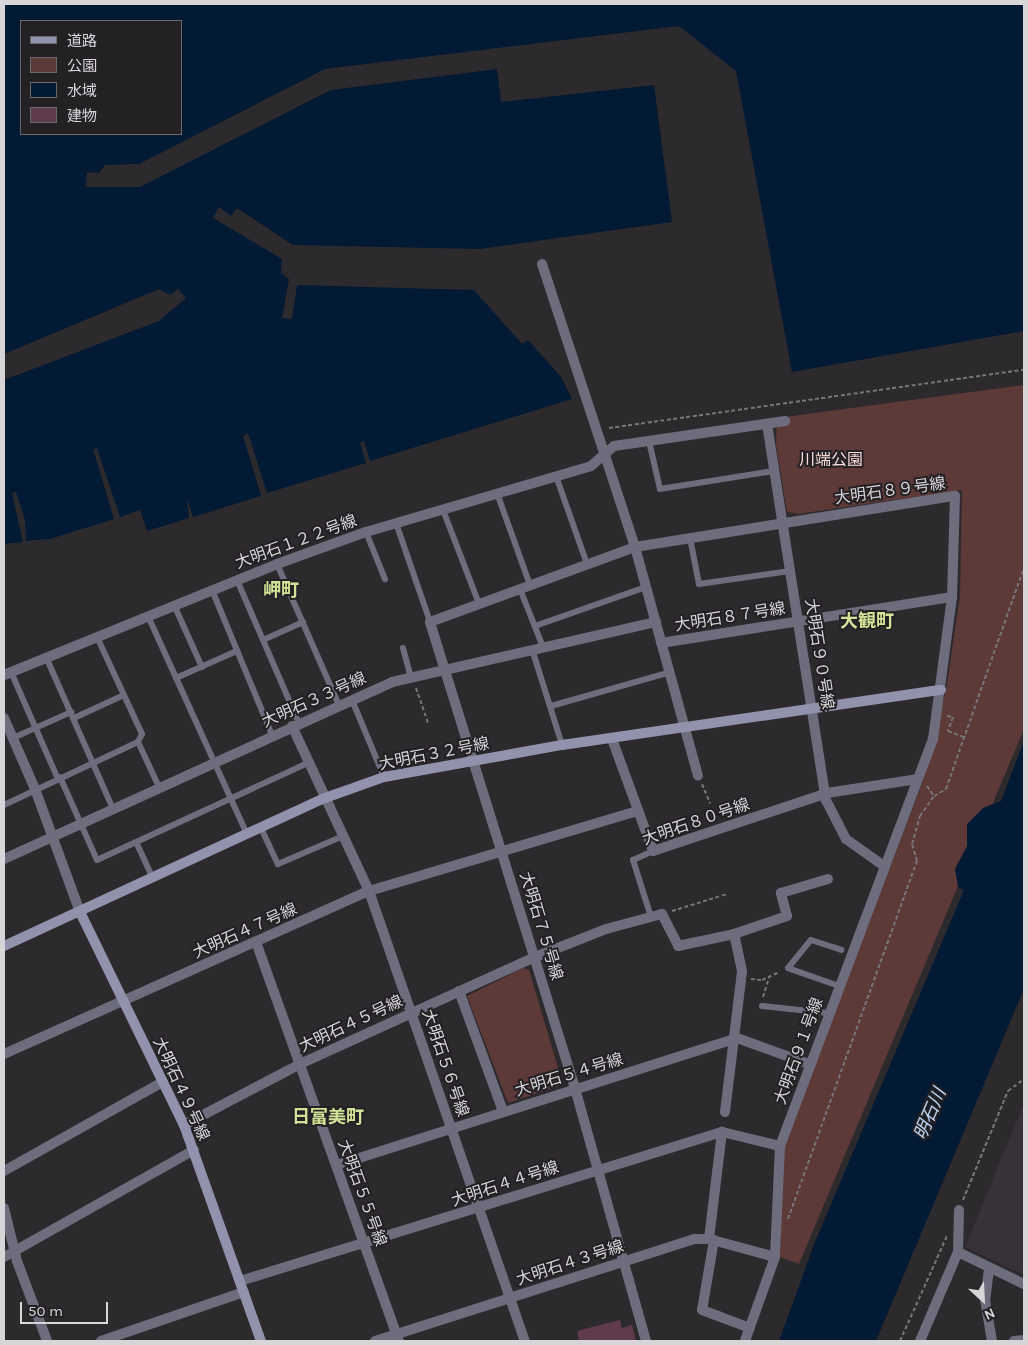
<!DOCTYPE html>
<html>
<head>
<meta charset="utf-8">
<style>
	body { margin:0 }
	#map { position:relative; width:1028px; height:1345px; overflow:hidden; background:#2d2a2e; font-family:Karla,"Noto Sans JP",sans-serif }
	div>[style] { position:absolute }
	[style*='--x'] { left:calc(var(--x)*1px); top:calc(var(--y)*1px); width:calc(var(--w)*1px); rotate:calc(var(--a)*1deg) }
	.built>* { inset:0; background:#38313a }
	.green>* { inset:0; background:#5d3938 }
	.water>* { inset:0; background:#021a34 }
	.pier>* { inset:0; background:#2d2a2e }
	.building>* { inset:0; background:#603a4d }
	.path>* { height:2px; margin-top:-1px; transform-origin:0; background:repeating-linear-gradient(90deg,#787579 0 4px,transparent 0 6.5px) }
	.lane>* { height:6px; margin:-3px; padding:0 3px; transform-origin:3px; border-radius:3px; background:#6d6d7e }
	.street>* { height:10px; margin:-5px; padding:0 5px; transform-origin:5px; border-radius:5px; background:#6d6d7e }
	.secondary>* { height:10px; margin:-5px; padding:0 5px; transform-origin:5px; border-radius:5px; background:#9292ad }
	span { translate:-50% -50%; white-space:nowrap; text-align:center; line-height:1.15; -webkit-text-stroke:4px #242125; paint-order:stroke }
	.park-label { font-size:16px; color:#fadbd9 }
	.street-label { font-size:16px; color:#d7d5d8 }
	.neighbourhood-label { font-size:18px; color:#d2e397; font-weight:700 }
	.water-label { font-size:18px; color:#bcd7f7; font-style:italic }
	.frame { position:absolute; inset:0; border:5px solid #d7d5d8; pointer-events:none }
	.legend { position:absolute; left:20px; top:20px; width:162px; height:115px; box-sizing:border-box; background:#242125; border:1px solid #6c696d; margin:0; padding:6px 9px; list-style:none; font-size:15px; color:#d7d5d8 }
	.legend li { display:flex; align-items:center; gap:10px; height:25px }
	.legend b { width:25px; border:1px solid #6c696d }
	.north { position:absolute; left:958px; top:1275px; width:50px; height:50px; -webkit-text-stroke:4px #242125; paint-order:stroke; rotate:155deg; font-size:14px; font-weight:700; line-height:20px; text-align:center; color:#d7d5d8 }
	.north::after { content:''; display:block; margin:auto; width:18px; height:22px; background:#d7d5d8; clip-path:polygon(50% 0,100% 100%,50% 72%,0 100%) }
	.scale { position:absolute; left:20px; top:1302px; width:88px; height:22px; box-sizing:border-box; border:2px solid #d7d5d8; border-top:0; padding-left:6px; font-size:15px; line-height:18px; white-space:nowrap; color:#d7d5d8; -webkit-text-stroke:4px #242125; paint-order:stroke }
</style>
</head>
<body>
<div id="map">
	<div class="built">
		<i style="clip-path:polygon(1024px 1104px,1024px 1275px,965px 1247px)"></i>
	</div>
	<div class="green">
		<i style="clip-path:polygon(1024px 385px,1024px 729px,799px 1264px,780px 1257px,784px 1146px,923px 781px,946px 690px,960px 596px,962px 490px,798px 514px,787px 512px,776px 445px,777px 418px)"></i>
		<i style="clip-path:polygon(523px 968px,529px 970px,562px 1081px,559px 1086px,508px 1103px,467px 996px)"></i>
	</div>
	<div class="water">
		<i style="clip-path:polygon(evenodd,4px 4px,1024px 4px,1024px 331px,792px 372px,736px 71px,679px 26px,325px 69px,139px 164px,105px 165px,99px 173px,87px 172px,86px 187px,140px 187px,331px 90px,497px 69px,501px 102px,654px 85px,672px 222px,480px 249px,293px 245px,237px 208px,231px 216px,219px 207px,213px 218px,282px 259px,281px 273px,289px 279px,282px 318px,292px 319px,297px 285px,474px 290px,522px 344px,528px 340px,561px 377px,572px 399px,370px 461px,364px 441px,360px 443px,366px 463px,267px 493px,248px 433px,243px 436px,261px 496px,193px 517px,187px 498px,189px 518px,147px 531px,140px 510px,120px 517px,97px 448px,93px 449px,114px 519px,50px 539px,26px 541px,25px 520px,16px 492px,12px 493px,23px 542px,4px 544px,4px 4px,21px 21px,181px 21px,181px 134px,21px 134px,21px 21px)"></i>
		<i style="clip-path:polygon(1024px 741px,1024px 989px,876px 1341px,779px 1341px,815px 1242px,964px 890px,958px 887px,955px 869px,967px 846px,967px 824px,983px 808px,1001px 801px)"></i>
	</div>
	<div class="pier">
		<i style="clip-path:polygon(159px 289px,170px 295px,178px 289px,186px 298px,159px 321px,4px 380px,4px 354px)"></i>
	</div>
	<div class="building">
		<i style="clip-path:polygon(620px 1320px,622px 1328px,632px 1325px,636px 1341px,579px 1341px,577px 1331px)"></i>
	</div>
	<div class="path">
		<i style="--x:609;--y:428;--w:419;--a:-8"></i>
		<i style="--x:416;--y:688;--w:37;--a:71"></i>
		<i style="--x:947;--y:716;--w:6;--a:9"></i>
		<i style="--x:953;--y:717;--w:15;--a:110"></i>
		<i style="--x:948;--y:731;--w:17;--a:21"></i>
		<i style="--x:702;--y:784;--w:21;--a:67"></i>
		<i style="--x:927;--y:786;--w:12;--a:55"></i>
		<i style="--x:672;--y:911;--w:58;--a:-17.2"></i>
		<i style="--x:751;--y:979;--w:11;--a:5"></i>
		<i style="--x:762;--y:980;--w:19;--a:-25"></i>
		<i style="--x:763;--y:997;--w:21;--a:-73"></i>
		<i style="--x:963;--y:1200;--w:118;--a:-67.6"></i>
		<i style="--x:1008;--y:1091;--w:20;--a:-37"></i>
		<i style="--x:788;--y:1219;--w:381;--a:-70.2"></i>
		<i style="--x:917;--y:861;--w:18;--a:-106"></i>
		<i style="--x:912;--y:844;--w:29;--a:-74"></i>
		<i style="--x:920;--y:816;--w:24;--a:-55"></i>
		<i style="--x:934;--y:796;--w:14;--a:-30"></i>
		<i style="--x:946;--y:789;--w:235;--a:-70.6"></i>
		<i style="--x:900;--y:1341;--w:115;--a:-65.9"></i>
	</div>
	<div class="lane">
		<i style="--x:649;--y:441;--w:49;--a:77.1"></i>
		<i style="--x:660;--y:489;--w:115;--a:-9"></i>
		<i style="--x:556;--y:476;--w:93;--a:70.6"></i>
		<i style="--x:497;--y:493;--w:98;--a:70.3"></i>
		<i style="--x:443;--y:510;--w:101;--a:69"></i>
		<i style="--x:396;--y:523;--w:105;--a:71"></i>
		<i style="--x:366;--y:532;--w:51;--a:68"></i>
		<i style="--x:690;--y:538;--w:47;--a:78.9"></i>
		<i style="--x:699;--y:584;--w:92;--a:-8.1"></i>
		<i style="--x:277;--y:564;--w:154;--a:66.3"></i>
		<i style="--x:237;--y:580;--w:156;--a:66.6"></i>
		<i style="--x:520;--y:589;--w:62;--a:68.4"></i>
		<i style="--x:212;--y:590;--w:157;--a:67.5"></i>
		<i style="--x:174;--y:605;--w:68;--a:65.7"></i>
		<i style="--x:148;--y:616;--w:239;--a:65.6"></i>
		<i style="--x:535;--y:626;--w:118;--a:-19.4"></i>
		<i style="--x:97;--y:637;--w:107;--a:65.1"></i>
		<i style="--x:142;--y:734;--w:9;--a:117"></i>
		<i style="--x:138;--y:742;--w:50;--a:65"></i>
		<i style="--x:263;--y:640;--w:44;--a:-24.2"></i>
		<i style="--x:403;--y:648;--w:30;--a:75"></i>
		<i style="--x:532;--y:649;--w:101;--a:72.6"></i>
		<i style="--x:46;--y:657;--w:166;--a:66.2"></i>
		<i style="--x:11;--y:672;--w:117;--a:66.3"></i>
		<i style="--x:176;--y:678;--w:67;--a:-23.9"></i>
		<i style="--x:352;--y:700;--w:83;--a:67.4"></i>
		<i style="--x:551;--y:706;--w:124;--a:-15.9"></i>
		<i style="--x:74;--y:718;--w:55;--a:-24.7"></i>
		<i style="--x:13;--y:738;--w:64;--a:-24.1"></i>
		<i style="--x:60;--y:777;--w:91;--a:66"></i>
		<i style="--x:97;--y:860;--w:232;--a:-24.7"></i>
		<i style="--x:4;--y:805;--w:148;--a:-25.2"></i>
		<i style="--x:261;--y:828;--w:40;--a:65"></i>
		<i style="--x:278;--y:864;--w:71;--a:-23.3"></i>
		<i style="--x:136;--y:842;--w:40;--a:65"></i>
		<i style="--x:651;--y:917;--w:60;--a:-107.5"></i>
		<i style="--x:633;--y:860;--w:22;--a:-24"></i>
		<i style="--x:839;--y:986;--w:54;--a:-160.6"></i>
		<i style="--x:788;--y:968;--w:36;--a:-51"></i>
		<i style="--x:811;--y:940;--w:32;--a:18"></i>
		<i style="--x:762;--y:1006;--w:66;--a:6.1"></i>
	</div>
	<div class="street">
		<i style="--x:542;--y:264;--w:298;--a:71.8"></i>
		<i style="--x:635;--y:547;--w:237;--a:74.6"></i>
		<i style="--x:767;--y:424;--w:381;--a:81.1"></i>
		<i style="--x:826;--y:800;--w:44;--a:62.9"></i>
		<i style="--x:846;--y:839;--w:47;--a:35.4"></i>
		<i style="--x:661;--y:643;--w:295;--a:-9"></i>
		<i style="--x:4;--y:675;--w:295;--a:-22.1"></i>
		<i style="--x:277;--y:564;--w:95;--a:-19.8"></i>
		<i style="--x:366;--y:532;--w:234;--a:-16.3"></i>
		<i style="--x:591;--y:466;--w:30;--a:-41"></i>
		<i style="--x:614;--y:446;--w:173;--a:-8.3"></i>
		<i style="--x:4;--y:718;--w:77;--a:66.4"></i>
		<i style="--x:35;--y:789;--w:131;--a:69.9"></i>
		<i style="--x:292;--y:726;--w:182;--a:65"></i>
		<i style="--x:369;--y:891;--w:476;--a:70.9"></i>
		<i style="--x:612;--y:739;--w:119;--a:69.9"></i>
		<i style="--x:653;--y:851;--w:183;--a:-18.4"></i>
		<i style="--x:827;--y:793;--w:91;--a:-8.8"></i>
		<i style="--x:4;--y:859;--w:426;--a:-24.5"></i>
		<i style="--x:392;--y:682;--w:271;--a:-12.8"></i>
		<i style="--x:256;--y:942;--w:424;--a:70.3"></i>
		<i style="--x:459;--y:991;--w:128;--a:69.9"></i>
		<i style="--x:4;--y:1054;--w:400;--a:-24.1"></i>
		<i style="--x:369;--y:891;--w:281;--a:-16.6"></i>
		<i style="--x:725;--y:1112;--w:142;--a:-83.1"></i>
		<i style="--x:742;--y:971;--w:38;--a:-102"></i>
		<i style="--x:184;--y:1125;--w:131;--a:-27.7"></i>
		<i style="--x:300;--y:1064;--w:258;--a:-24.5"></i>
		<i style="--x:535;--y:957;--w:76;--a:-21.5"></i>
		<i style="--x:606;--y:929;--w:58;--a:-15"></i>
		<i style="--x:662;--y:914;--w:36;--a:63"></i>
		<i style="--x:678;--y:946;--w:57;--a:-12.1"></i>
		<i style="--x:734;--y:934;--w:56;--a:-18.8"></i>
		<i style="--x:787;--y:916;--w:24;--a:-105"></i>
		<i style="--x:781;--y:893;--w:49;--a:-16.6"></i>
		<i style="--x:337;--y:1165;--w:420;--a:-17.6"></i>
		<i style="--x:737;--y:1038;--w:77;--a:19.9"></i>
		<i style="--x:4;--y:1171;--w:180;--a:-29.3"></i>
		<i style="--x:4;--y:1208;--w:55;--a:76.2"></i>
		<i style="--x:17;--y:1261;--w:85;--a:69.4"></i>
		<i style="--x:709;--y:1239;--w:108;--a:-83.1"></i>
		<i style="--x:714;--y:1240;--w:71;--a:99.7"></i>
		<i style="--x:702;--y:1310;--w:51;--a:20.6"></i>
		<i style="--x:958;--y:1252;--w:73;--a:25.9"></i>
		<i style="--x:4;--y:1257;--w:218;--a:-29.4"></i>
		<i style="--x:989;--y:1269;--w:31;--a:97"></i>
		<i style="--x:985;--y:1300;--w:42;--a:80.3"></i>
		<i style="--x:240;--y:1281;--w:505;--a:-17.18"></i>
		<i style="--x:722;--y:1132;--w:60;--a:13.6"></i>
		<i style="--x:101;--y:1341;--w:151;--a:-18.9"></i>
		<i style="--x:375;--y:1341;--w:336;--a:-17.7"></i>
		<i style="--x:695;--y:1239;--w:14;--a:0"></i>
		<i style="--x:709;--y:1239;--w:68;--a:15.3"></i>
		<i style="--x:646;--y:1341;--w:263;--a:-105.7"></i>
		<i style="--x:575;--y:1088;--w:488;--a:-107.3"></i>
		<i style="--x:430;--y:622;--w:218;--a:-20.1"></i>
		<i style="--x:635;--y:547;--w:324;--a:-9.1"></i>
		<i style="--x:955;--y:496;--w:101;--a:91.7"></i>
		<i style="--x:952;--y:597;--w:143;--a:97.6"></i>
		<i style="--x:933;--y:739;--w:435;--a:110.6"></i>
		<i style="--x:780;--y:1146;--w:111;--a:92.6"></i>
		<i style="--x:775;--y:1257;--w:89;--a:109.7"></i>
		<i style="--x:920;--y:1341;--w:97;--a:-66.9"></i>
		<i style="--x:958;--y:1252;--w:42;--a:-88.6"></i>
		<i style="--x:1014;--y:1341;--w:10;--a:-6"></i>
	</div>
	<div class="secondary">
		<i style="--x:80;--y:912;--w:237;--a:64"></i>
		<i style="--x:184;--y:1125;--w:229;--a:70.4"></i>
		<i style="--x:4;--y:946;--w:353;--a:-24.8"></i>
		<i style="--x:325;--y:798;--w:63;--a:-19.6"></i>
		<i style="--x:384;--y:777;--w:181;--a:-10.2"></i>
		<i style="--x:562;--y:745;--w:383;--a:-8.3"></i>
	</div>
	<div class="park-label">
		<span style="left:831px;top:460px">川端公園</span>
	</div>
	<div class="street-label">
		<span style="left:890px;top:491px;rotate:-8deg">大明石８９号線</span>
		<span style="left:296px;top:542px;rotate:-20deg">大明石１２２号線</span>
		<span style="left:730px;top:617px;rotate:-9deg">大明石８７号線</span>
		<span style="left:819px;top:654px;rotate:81deg">大明石９０号線</span>
		<span style="left:314px;top:700px;rotate:-24deg">大明石３３号線</span>
		<span style="left:434px;top:754px;rotate:-11deg">大明石３２号線</span>
		<span style="left:696px;top:822px;rotate:-19deg">大明石８０号線</span>
		<span style="left:541px;top:926px;rotate:73deg">大明石７５号線</span>
		<span style="left:245px;top:931px;rotate:-24deg">大明石４７号線</span>
		<span style="left:351px;top:1024px;rotate:-25deg">大明石４５号線</span>
		<span style="left:799px;top:1051px;rotate:-70deg">大明石９１号線</span>
		<span style="left:445px;top:1063px;rotate:71deg">大明石５６号線</span>
		<span style="left:569px;top:1075px;rotate:-17deg">大明石５４号線</span>
		<span style="left:181px;top:1089px;rotate:65deg">大明石４９号線</span>
		<span style="left:505px;top:1184px;rotate:-18deg">大明石４４号線</span>
		<span style="left:362px;top:1193px;rotate:70deg">大明石５５号線</span>
		<span style="left:570px;top:1263px;rotate:-18deg">大明石４３号線</span>
	</div>
	<div class="neighbourhood-label">
		<span style="left:281px;top:590px">岬町</span>
		<span style="left:867px;top:621px">大観町</span>
		<span style="left:328px;top:1117px">日富美町</span>
	</div>
	<div class="water-label">
		<span style="left:930px;top:1114px;rotate:-67deg">明石川</span>
	</div>
	<div class="frame"></div>
	<ul class="legend">
	<li><b style="height:6px;background:#9292ad"></b>道路</li>
	<li><b style="height:14px;background:#5d3938"></b>公園</li>
	<li><b style="height:14px;background:#021a34"></b>水域</li>
	<li><b style="height:14px;background:#603a4d"></b>建物</li>
	</ul>
	<div class="north">N</div>
	<div class="scale">50 m</div>
</div>
</body>
</html>
